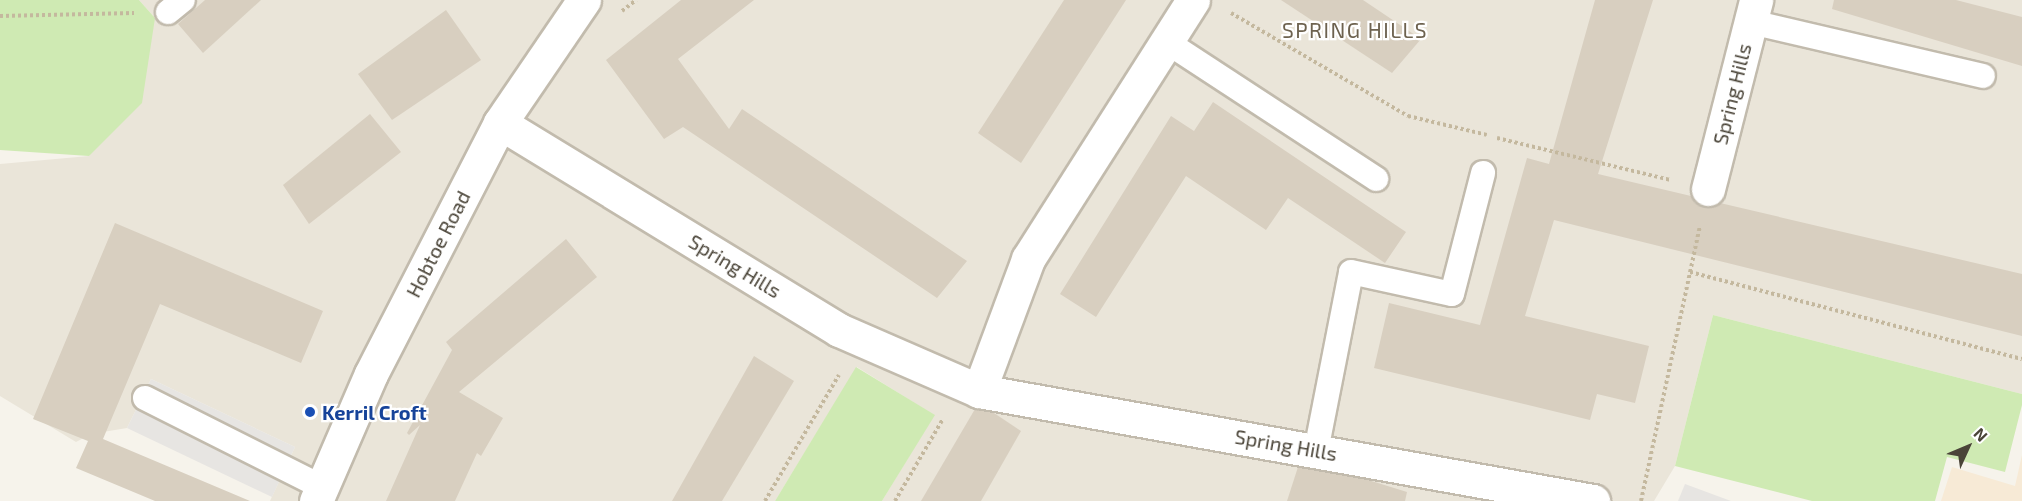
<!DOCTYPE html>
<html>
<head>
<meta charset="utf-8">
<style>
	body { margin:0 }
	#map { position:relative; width:2022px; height:501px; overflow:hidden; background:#f6f3eb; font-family:"Exo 2",sans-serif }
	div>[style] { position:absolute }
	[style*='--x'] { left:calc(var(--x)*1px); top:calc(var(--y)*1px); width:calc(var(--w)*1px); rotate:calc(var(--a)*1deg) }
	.residential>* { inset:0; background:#eae5d9 }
	.commercial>* { inset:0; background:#f7ead6 }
	.green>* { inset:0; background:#cfeab3 }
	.parking>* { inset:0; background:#e7e5e2 }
	.building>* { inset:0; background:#d8cfc0 }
	.path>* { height:4px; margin-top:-2px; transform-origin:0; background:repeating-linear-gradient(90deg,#c4b89e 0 3px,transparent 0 6px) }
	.roads { filter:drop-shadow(2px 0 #c2bbad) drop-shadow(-2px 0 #c2bbad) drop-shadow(0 2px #c2bbad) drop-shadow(0 -2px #c2bbad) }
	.lane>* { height:24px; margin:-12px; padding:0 12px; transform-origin:12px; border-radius:12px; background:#fff }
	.street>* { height:33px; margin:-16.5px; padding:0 16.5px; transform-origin:16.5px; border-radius:16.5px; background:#fff }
	.dots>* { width:16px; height:16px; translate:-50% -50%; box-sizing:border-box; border:3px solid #fff; border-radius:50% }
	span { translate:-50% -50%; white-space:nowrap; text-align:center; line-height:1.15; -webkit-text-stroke:4.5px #fff; paint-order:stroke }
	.street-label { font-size:20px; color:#4a4438 }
	.transit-label { font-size:20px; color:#164399; font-weight:700 }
	.left { translate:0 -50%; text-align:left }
	.neighbourhood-label { font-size:21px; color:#6d624f; letter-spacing:1.5px }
	.north { position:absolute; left:1938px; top:417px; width:60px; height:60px; -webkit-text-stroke:4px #fff; paint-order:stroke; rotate:46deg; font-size:16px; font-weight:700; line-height:24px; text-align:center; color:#4a4438 }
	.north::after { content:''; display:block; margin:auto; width:21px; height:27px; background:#4a4438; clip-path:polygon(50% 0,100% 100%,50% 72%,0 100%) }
</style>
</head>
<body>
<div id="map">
	<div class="residential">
		<i style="clip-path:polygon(139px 0,2022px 0,2022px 394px,1713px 315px,1675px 466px,1654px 501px,882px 501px,934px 415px,857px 367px,775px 501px,270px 501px,295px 447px,151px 379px,127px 428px,91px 434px,76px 442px,0 396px,0 164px,89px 156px,155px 18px)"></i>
	</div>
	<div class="commercial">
		<i style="clip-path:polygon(2022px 455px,2022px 501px,1941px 501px,1952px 467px,2015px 486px)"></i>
	</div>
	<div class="green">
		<i style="clip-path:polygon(0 0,139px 0,155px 18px,142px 103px,89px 156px,0 150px)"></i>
		<i style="clip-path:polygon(1713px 315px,2022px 394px,2022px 405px,2005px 472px,1947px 457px,1935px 501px,1812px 501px,1675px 466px)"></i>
		<i style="clip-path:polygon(856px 367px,935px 415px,882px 501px,775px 501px)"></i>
	</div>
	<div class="parking">
		<i style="clip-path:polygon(151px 379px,295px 447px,272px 497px,127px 428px)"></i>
		<i style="clip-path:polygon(1685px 484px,1731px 501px,1678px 501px)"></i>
	</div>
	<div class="building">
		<i style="clip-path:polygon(205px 0,261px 0,203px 53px,178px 24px)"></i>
		<i style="clip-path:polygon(681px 0,754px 0,678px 59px,729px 129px,742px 109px,967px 261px,937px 298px,683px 127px,664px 139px,606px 60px)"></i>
		<i style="clip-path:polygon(1064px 0,1126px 0,1021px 163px,978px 133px)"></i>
		<i style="clip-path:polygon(1281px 0,1363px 0,1421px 39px,1392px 73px)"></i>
		<i style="clip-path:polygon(1595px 0,1653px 0,1598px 174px,1691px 196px,1695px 203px,1704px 207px,1713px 207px,1720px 203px,2022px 274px,2022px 336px,1554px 220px,1525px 316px,1649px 346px,1635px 403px,1597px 394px,1590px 420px,1374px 368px,1389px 303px,1480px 325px,1527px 158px,1549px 164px)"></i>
		<i style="clip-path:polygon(1834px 0,1956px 0,2022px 17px,2022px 66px,1832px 9px)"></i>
		<i style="clip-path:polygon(446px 10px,481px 60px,392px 120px,358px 74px)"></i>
		<i style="clip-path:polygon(1213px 102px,1406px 232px,1385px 263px,1288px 198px,1266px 230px,1186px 176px,1096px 317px,1060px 294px,1171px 116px,1194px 131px)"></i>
		<i style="clip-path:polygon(370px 114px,401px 152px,309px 224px,283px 185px)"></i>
		<i style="clip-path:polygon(115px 223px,323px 311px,301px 363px,160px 304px,103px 439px,250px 501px,155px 501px,76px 468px,88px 441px,33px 419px)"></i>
		<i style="clip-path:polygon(566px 239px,597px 277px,459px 392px,503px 418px,481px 456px,477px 453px,455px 501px,386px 501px,420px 425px,409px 435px,407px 433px,452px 350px,446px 342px)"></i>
		<i style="clip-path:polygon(754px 356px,794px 381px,722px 501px,672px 501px)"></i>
		<i style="clip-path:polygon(975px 409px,994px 413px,1021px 431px,981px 501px,921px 501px)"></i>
		<i style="clip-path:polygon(1298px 467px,1365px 479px,1407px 492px,1405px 501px,1287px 501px)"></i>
	</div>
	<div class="path">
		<i style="--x:622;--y:11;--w:18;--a:-38"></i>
		<i style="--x:1231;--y:13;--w:205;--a:30.2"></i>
		<i style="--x:1408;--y:116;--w:81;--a:13.5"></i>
		<i style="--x:0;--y:16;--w:134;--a:-1.3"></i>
		<i style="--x:1497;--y:138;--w:179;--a:13.6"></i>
		<i style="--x:1690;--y:272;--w:343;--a:14.7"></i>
		<i style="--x:765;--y:501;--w:146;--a:-59.6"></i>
		<i style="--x:895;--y:501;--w:95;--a:-59.7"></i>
		<i style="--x:1641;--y:501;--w:281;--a:-77.9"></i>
	</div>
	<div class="roads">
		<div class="lane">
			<i style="--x:168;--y:12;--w:19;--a:-39"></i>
			<i style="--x:1751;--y:22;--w:238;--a:13.1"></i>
			<i style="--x:1167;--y:42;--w:250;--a:33.2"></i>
			<i style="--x:145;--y:398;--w:198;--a:26.7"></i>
			<i style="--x:1316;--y:451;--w:182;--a:-78.9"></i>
			<i style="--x:1351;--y:272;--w:103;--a:12.3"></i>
			<i style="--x:1452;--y:294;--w:125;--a:-75.6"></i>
		</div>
		<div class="street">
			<i style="--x:500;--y:123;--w:397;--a:31.4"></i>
			<i style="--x:839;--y:330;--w:153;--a:23.5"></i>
			<i style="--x:979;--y:391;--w:624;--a:10.16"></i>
			<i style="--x:1708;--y:189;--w:195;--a:-75.7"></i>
			<i style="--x:979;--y:391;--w:141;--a:-69.6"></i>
			<i style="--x:1028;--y:259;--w:307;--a:-57.5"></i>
			<i style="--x:316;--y:501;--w:138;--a:-66.6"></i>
			<i style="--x:371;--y:374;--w:282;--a:-62.8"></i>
			<i style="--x:500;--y:123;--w:149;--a:-55.7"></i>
		</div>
	</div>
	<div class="dots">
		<i style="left:310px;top:412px;background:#1a4fb4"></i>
	</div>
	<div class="street-label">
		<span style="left:1732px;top:94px;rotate:-76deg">Spring Hills</span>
		<span style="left:438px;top:244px;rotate:-63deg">Hobtoe Road</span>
		<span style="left:735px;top:266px;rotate:31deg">Spring Hills</span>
		<span style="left:1286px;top:445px;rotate:10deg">Spring Hills</span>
	</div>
	<div class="transit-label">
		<span class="left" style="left:322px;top:412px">Kerril Croft</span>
	</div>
	<div class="neighbourhood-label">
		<span style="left:1355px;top:30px">SPRING HILLS</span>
	</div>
	<div class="north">N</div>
</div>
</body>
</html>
